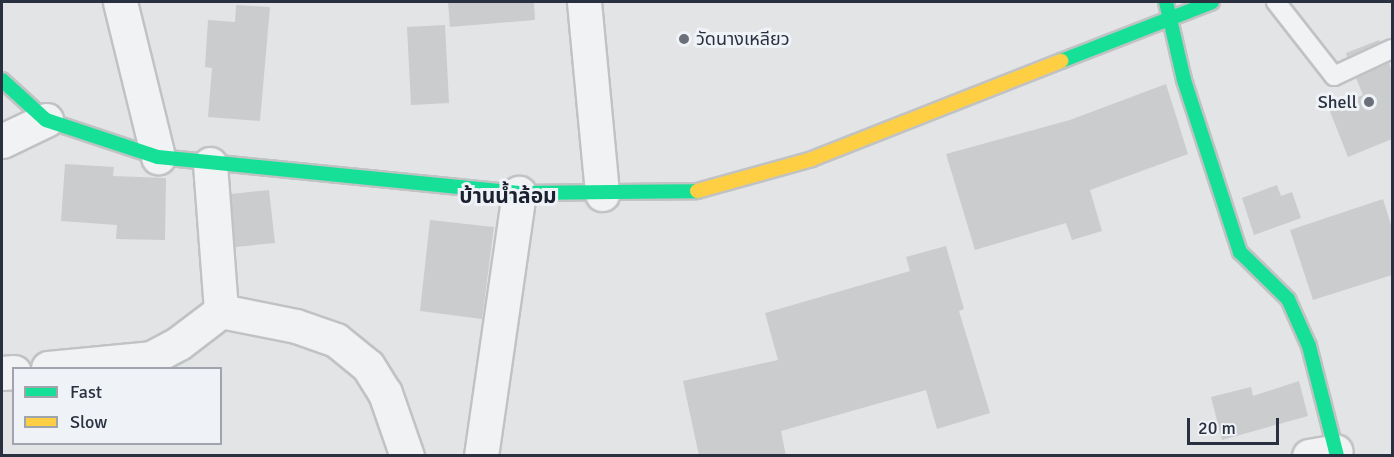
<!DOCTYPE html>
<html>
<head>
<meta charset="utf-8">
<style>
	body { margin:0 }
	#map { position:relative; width:1394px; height:457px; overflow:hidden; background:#e2e4e6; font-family:Signika,"Noto Sans Thai",sans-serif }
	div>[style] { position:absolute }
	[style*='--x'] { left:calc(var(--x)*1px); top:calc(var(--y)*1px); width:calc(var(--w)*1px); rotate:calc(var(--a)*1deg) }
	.building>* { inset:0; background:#caccce }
	.roads { filter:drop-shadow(2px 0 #c0c2c4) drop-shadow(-2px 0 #c0c2c4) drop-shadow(0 2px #c0c2c4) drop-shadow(0 -2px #c0c2c4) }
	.lane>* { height:18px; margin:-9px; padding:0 9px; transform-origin:9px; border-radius:9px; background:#f1f2f3 }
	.street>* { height:33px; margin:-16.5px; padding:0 16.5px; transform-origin:16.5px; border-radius:16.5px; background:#f1f2f3 }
	.fast>* { height:14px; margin:-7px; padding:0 7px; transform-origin:7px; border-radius:7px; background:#16e098 }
	.slow>* { height:14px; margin:-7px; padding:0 7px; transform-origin:7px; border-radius:7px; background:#ffcf43 }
	.dots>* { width:16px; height:16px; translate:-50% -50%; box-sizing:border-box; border:3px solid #eff2f6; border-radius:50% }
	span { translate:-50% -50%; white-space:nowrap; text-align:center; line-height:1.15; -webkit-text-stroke:6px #eff2f6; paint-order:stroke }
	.poi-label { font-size:18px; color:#29303f }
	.left { translate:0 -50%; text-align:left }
	.right { translate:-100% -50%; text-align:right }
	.quarter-label { font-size:21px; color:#1b2130; font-weight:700 }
	.frame { position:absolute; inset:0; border:3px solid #29303f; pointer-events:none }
	.legend { position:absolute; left:12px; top:367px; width:210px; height:78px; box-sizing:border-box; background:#eff2f6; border:2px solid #a0a4ad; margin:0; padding:8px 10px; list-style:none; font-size:18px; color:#29303f }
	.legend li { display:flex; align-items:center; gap:12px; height:30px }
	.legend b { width:30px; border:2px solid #a0a4ad }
	.scale { position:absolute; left:1187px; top:418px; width:92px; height:27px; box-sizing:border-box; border:3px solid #29303f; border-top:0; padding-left:8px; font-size:18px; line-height:21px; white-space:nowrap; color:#29303f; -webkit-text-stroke:4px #eff2f6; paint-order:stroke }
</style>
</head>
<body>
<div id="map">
	<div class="building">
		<i style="clip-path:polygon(448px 2px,534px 2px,535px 20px,450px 27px)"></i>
		<i style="clip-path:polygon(236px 5px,270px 7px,260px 121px,208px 117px,212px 68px,205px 67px,208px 20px,235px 22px)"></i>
		<i style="clip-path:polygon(445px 25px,449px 103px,411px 105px,407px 27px)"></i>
		<i style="clip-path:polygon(1379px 40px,1380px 42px,1347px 57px,1346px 53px)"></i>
		<i style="clip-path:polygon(1389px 63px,1392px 72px,1392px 139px,1348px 157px,1329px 109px,1363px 95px,1356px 78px)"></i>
		<i style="clip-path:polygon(1166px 84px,1188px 154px,1090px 190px,1102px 231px,1072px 240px,1066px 223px,975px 250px,946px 154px,1070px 120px)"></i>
		<i style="clip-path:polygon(65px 164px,114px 167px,113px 176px,166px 178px,165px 240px,116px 239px,117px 225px,61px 221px)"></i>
		<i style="clip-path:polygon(1277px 185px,1281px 196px,1292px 192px,1301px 218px,1254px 235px,1242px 198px)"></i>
		<i style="clip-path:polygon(269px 190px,275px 243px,235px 247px,231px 194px)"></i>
		<i style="clip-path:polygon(1383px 199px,1392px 228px,1392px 275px,1313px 300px,1290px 230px)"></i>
		<i style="clip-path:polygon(430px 220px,494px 227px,482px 319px,420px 311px)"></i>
		<i style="clip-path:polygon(946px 246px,964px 309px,959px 311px,990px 413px,937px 429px,926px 390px,781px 431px,786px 456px,699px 456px,683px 381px,778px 360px,765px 313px,910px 271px,906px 257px)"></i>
		<i style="clip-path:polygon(1299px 381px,1308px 416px,1222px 440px,1211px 397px,1251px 387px,1253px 396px)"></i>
	</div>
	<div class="roads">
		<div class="lane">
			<i style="--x:1276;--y:2;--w:94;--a:51.9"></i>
			<i style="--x:1334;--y:76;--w:64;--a:-25"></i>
		</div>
		<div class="street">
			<i style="--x:120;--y:2;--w:160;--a:76.2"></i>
			<i style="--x:584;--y:2;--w:193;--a:84.6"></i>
			<i style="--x:2;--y:141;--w:49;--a:-25.5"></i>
			<i style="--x:210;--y:164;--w:147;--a:85.7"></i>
			<i style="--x:48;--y:368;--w:103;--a:-5.5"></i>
			<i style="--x:151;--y:358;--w:32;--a:-28"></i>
			<i style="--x:179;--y:343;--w:53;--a:-37.3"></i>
			<i style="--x:221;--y:311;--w:76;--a:11.3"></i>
			<i style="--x:296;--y:326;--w:42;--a:19.3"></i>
			<i style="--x:336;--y:340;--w:41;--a:39.1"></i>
			<i style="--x:368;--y:366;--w:32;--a:58"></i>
			<i style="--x:385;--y:393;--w:67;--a:70.8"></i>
			<i style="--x:2;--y:373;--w:12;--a:-5"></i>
			<i style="--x:481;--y:456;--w:266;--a:-81.8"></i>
			<i style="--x:1309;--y:456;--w:27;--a:-10"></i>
		</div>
		<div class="fast">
			<i style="--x:1166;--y:2;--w:80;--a:77"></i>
			<i style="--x:1184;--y:80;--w:181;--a:72"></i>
			<i style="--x:1240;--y:252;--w:67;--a:44.4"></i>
			<i style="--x:1288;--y:299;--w:51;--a:65.9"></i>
			<i style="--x:1309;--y:346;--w:114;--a:75.7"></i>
			<i style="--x:1061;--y:61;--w:162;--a:-21.3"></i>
			<i style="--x:2;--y:80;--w:59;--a:42.3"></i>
			<i style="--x:46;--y:120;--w:118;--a:18.3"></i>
			<i style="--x:158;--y:157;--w:363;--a:5.7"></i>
			<i style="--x:519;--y:193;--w:178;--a:-0.6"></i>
		</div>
		<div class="slow">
			<i style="--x:697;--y:191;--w:119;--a:-15.5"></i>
			<i style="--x:812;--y:159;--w:268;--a:-21.5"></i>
		</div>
	</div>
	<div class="dots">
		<i style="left:684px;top:39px;background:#6a6f79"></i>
		<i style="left:1369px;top:102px;background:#6a6f79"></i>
	</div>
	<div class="poi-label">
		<span class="left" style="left:696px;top:39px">วัดนางเหลียว</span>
		<span class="right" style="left:1357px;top:102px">Shell</span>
	</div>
	<div class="quarter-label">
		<span style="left:508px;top:196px">บ้านน้ำล้อม</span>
	</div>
	<div class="frame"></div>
	<ul class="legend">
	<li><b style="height:8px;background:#16e098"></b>Fast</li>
	<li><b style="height:8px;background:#ffcf43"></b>Slow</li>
	</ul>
	<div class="scale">20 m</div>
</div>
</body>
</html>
